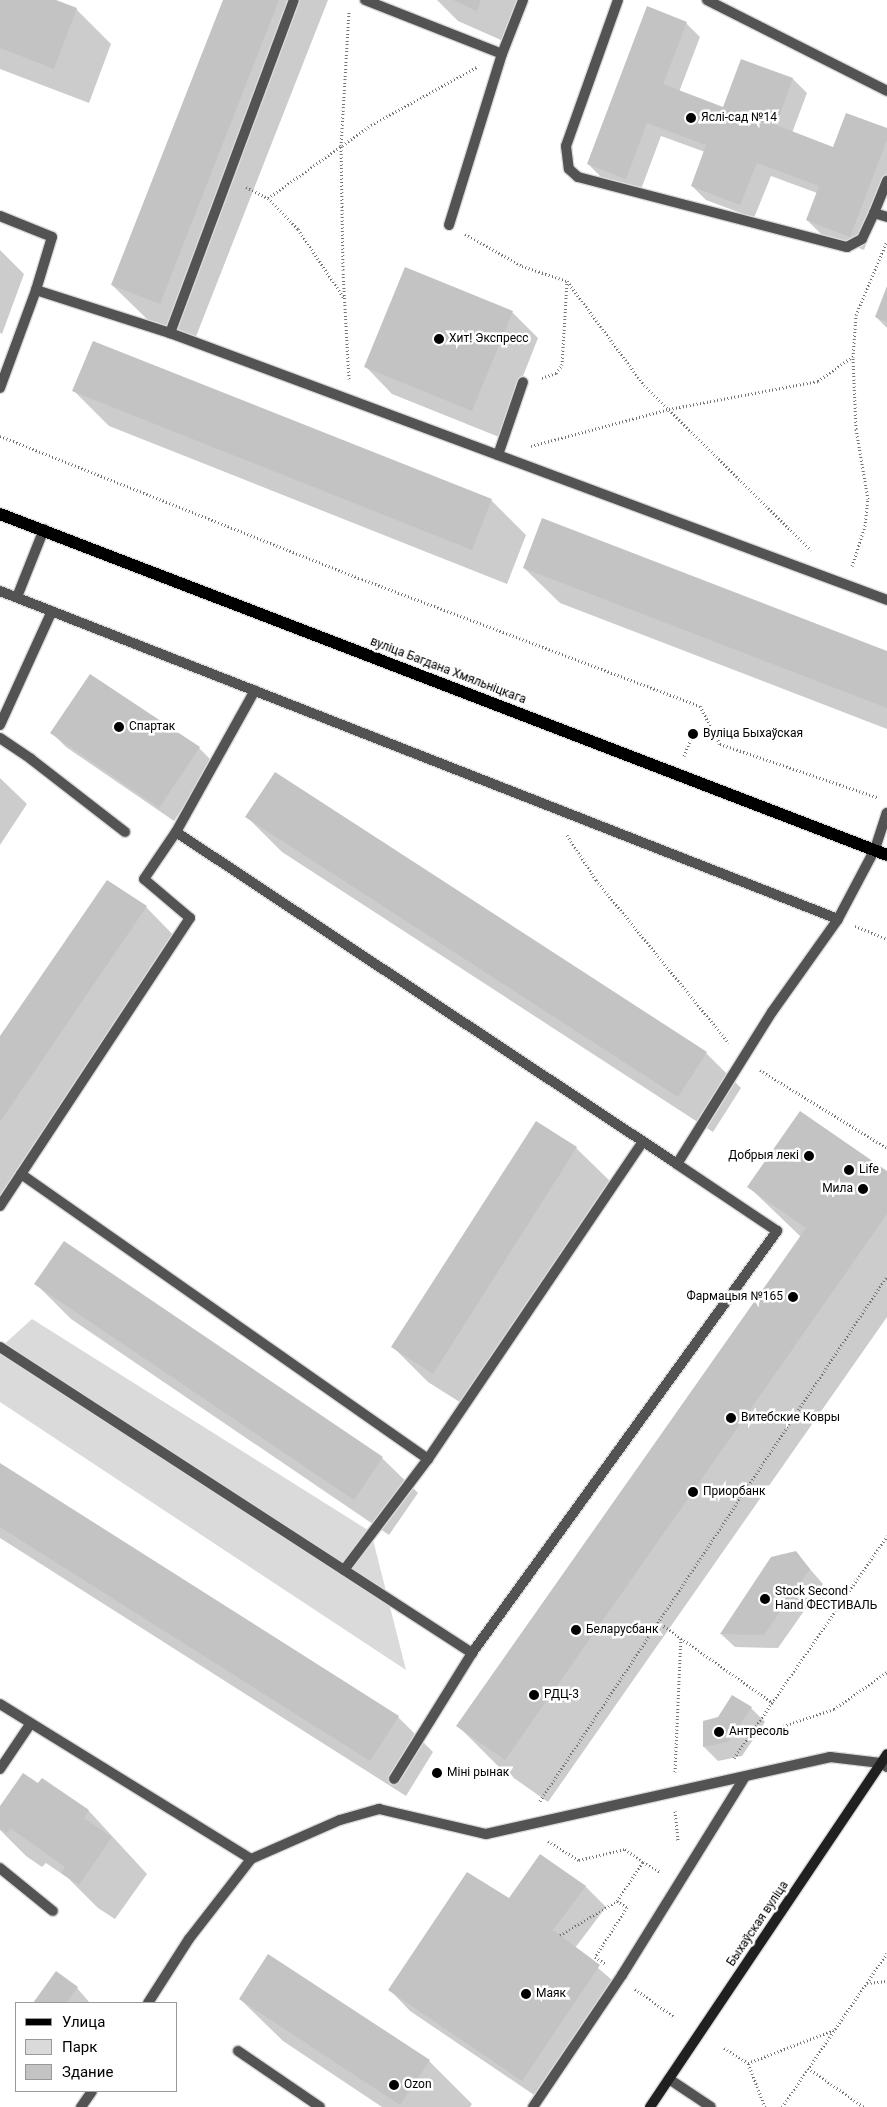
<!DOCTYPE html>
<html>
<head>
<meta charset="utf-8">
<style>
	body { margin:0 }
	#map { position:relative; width:887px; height:2107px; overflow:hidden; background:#fff; font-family:Roboto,sans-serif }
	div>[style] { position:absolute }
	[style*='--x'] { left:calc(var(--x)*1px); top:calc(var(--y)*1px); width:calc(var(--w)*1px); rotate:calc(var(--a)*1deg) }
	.green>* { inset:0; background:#dadada }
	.shadow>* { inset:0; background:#0003 }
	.building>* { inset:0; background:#c3c3c3 }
	.path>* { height:3px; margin-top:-1.5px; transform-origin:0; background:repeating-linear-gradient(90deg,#757575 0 1px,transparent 0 3.5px) }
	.roads { filter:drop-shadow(1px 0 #dbdbdb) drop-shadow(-1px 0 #dbdbdb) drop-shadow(0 1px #dbdbdb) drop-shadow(0 -1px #dbdbdb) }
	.lane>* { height:10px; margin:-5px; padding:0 5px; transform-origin:5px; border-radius:5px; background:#535353 }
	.secondary>* { height:10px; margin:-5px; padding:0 5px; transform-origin:5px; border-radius:5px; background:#202020 }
	.primary>* { height:12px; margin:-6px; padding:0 6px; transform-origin:6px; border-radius:6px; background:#000 }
	.dots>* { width:14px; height:14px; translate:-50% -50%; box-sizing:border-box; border:2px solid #fff; border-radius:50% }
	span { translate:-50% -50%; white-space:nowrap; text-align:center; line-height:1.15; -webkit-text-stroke:5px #fff; paint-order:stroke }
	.poi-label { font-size:12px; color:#000 }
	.left { translate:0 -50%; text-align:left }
	.right { translate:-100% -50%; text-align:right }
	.street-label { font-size:12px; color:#000 }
	.legend { position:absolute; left:15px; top:2002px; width:162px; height:90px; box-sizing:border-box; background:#fff; border:1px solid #999; margin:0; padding:6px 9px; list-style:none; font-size:15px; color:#000 }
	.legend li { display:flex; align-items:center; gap:10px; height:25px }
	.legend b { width:25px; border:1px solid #999 }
</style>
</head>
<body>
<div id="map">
	<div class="green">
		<i style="clip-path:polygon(32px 1319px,371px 1532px,406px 1670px,0 1402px,0 1348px)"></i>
	</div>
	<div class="shadow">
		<i style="clip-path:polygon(0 0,53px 0,76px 9px,111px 44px,89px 103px,0 69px)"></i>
		<i style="clip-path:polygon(224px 0,328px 0,195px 339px,148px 320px,112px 285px)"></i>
		<i style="clip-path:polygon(437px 0,529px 0,512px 45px,458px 21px)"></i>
		<i style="clip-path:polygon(686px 23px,700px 37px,679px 92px,724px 108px,742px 60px,793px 79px,807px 93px,792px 133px,834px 148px,887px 130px,887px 190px,864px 250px,821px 234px,807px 220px,817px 193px,771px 176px,754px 218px,706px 200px,692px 186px,705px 152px,661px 136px,640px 192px,602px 178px,588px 164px)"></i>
		<i style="clip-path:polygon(0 250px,24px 274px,2px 334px,0 333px)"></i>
		<i style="clip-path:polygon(887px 289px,887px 328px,876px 317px)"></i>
		<i style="clip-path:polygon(512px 312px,538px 338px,499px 437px,392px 394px,366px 367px)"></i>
		<i style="clip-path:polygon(74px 391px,491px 500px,526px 535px,507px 584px,109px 426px)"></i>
		<i style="clip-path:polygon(524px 568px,887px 652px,887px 729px,560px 603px)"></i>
		<i style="clip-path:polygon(52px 733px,199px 748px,213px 762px,174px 821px,66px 747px)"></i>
		<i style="clip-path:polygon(0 778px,27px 804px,0 845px)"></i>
		<i style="clip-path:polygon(247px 817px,706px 1053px,741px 1088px,713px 1132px,282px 852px)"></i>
		<i style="clip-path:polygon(146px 907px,181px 943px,0 1209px,0 1038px)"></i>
		<i style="clip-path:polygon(576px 1148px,612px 1183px,469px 1408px,428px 1382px,393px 1347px)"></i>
		<i style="clip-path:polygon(887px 1172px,887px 1317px,548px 1802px,501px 1769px,458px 1726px,801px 1237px,749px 1187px)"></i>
		<i style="clip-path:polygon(36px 1284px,382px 1458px,418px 1493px,389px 1535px,71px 1319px)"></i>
		<i style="clip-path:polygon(0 1464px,398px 1717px,433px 1752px,406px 1796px,0 1538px)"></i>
		<i style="clip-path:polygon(795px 1552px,823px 1584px,778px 1648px,735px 1647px,721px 1634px)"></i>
		<i style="clip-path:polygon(751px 1708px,765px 1722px,742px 1756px,718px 1761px,704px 1747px)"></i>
		<i style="clip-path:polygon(42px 1780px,89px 1811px,147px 1874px,115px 1919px,98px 1908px,68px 1878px,46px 1863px,42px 1867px,26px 1856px,0 1830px,0 1809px)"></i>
		<i style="clip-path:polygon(540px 1856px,586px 1887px,606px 1907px,575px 1948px,620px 1987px,543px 2101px,410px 2011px,390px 1990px,509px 1900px)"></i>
		<i style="clip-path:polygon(56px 1973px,77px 1988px,90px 2003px,34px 2003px)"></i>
		<i style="clip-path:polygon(240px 1999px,429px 2061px,472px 2104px,470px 2107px,382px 2107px,283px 2041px)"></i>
	</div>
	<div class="building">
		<i style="clip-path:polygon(0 0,56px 0,77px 8px,54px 69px,0 48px)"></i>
		<i style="clip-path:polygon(223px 0,279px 0,160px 304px,111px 285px)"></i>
		<i style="clip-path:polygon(453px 0,481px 0,477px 11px)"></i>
		<i style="clip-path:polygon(647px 6px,687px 22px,663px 84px,723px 107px,741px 59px,793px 78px,776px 125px,833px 147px,846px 113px,887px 128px,887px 140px,850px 237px,806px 220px,819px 186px,757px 163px,740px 205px,691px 186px,706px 145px,647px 123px,626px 179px,587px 164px)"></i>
		<i style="clip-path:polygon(405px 267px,513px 311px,472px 411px,364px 367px)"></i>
		<i style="clip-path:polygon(887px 286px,887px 322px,875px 317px)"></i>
		<i style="clip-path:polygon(93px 341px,492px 499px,472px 550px,72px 391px)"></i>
		<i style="clip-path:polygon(542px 518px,887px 651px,887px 708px,523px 568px)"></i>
		<i style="clip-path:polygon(90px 674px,200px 747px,159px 808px,50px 733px)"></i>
		<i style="clip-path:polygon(275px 772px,707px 1052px,678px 1097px,245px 817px)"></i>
		<i style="clip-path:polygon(107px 880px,147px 906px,0 1122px,0 1036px)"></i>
		<i style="clip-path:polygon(800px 1111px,887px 1171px,887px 1214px,505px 1760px,456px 1726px,806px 1228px,747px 1187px)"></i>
		<i style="clip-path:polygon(536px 1121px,577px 1147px,433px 1374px,391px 1347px)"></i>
		<i style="clip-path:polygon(64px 1241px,383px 1457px,354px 1500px,34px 1284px)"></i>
		<i style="clip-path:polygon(0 1463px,399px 1716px,370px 1761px,0 1527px)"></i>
		<i style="clip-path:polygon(796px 1551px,810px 1569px,764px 1635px,720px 1634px,771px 1557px)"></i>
		<i style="clip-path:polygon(732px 1695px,752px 1707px,728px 1742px,703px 1747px,703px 1721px,718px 1717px)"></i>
		<i style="clip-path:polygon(23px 1773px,38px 1783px,42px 1778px,89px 1810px,84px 1818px,112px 1837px,79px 1885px,61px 1873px,65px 1867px,10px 1828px,7px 1833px,0 1828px,0 1806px)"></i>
		<i style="clip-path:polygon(540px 1854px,586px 1886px,553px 1930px,600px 1965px,522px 2081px,388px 1990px,467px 1872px,509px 1898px)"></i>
		<i style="clip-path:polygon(268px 1954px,430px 2060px,400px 2105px,239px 1999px)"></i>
		<i style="clip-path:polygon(56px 1971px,78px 1987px,66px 2003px,33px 2003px)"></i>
	</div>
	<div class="path">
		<i style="--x:246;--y:187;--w:25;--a:27"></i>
		<i style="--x:268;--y:198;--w:43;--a:45.9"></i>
		<i style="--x:298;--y:229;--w:83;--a:56.3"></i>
		<i style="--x:268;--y:198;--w:126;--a:-35.3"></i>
		<i style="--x:371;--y:125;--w:121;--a:-28.7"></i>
		<i style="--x:465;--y:234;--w:65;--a:29.3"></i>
		<i style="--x:522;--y:266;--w:47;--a:18.4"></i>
		<i style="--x:567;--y:281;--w:129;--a:53.5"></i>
		<i style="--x:644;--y:385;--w:235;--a:44.7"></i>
		<i style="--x:542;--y:378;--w:15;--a:-20"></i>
		<i style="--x:556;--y:373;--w:10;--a:-53"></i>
		<i style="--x:562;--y:365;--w:83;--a:-86.6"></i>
		<i style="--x:349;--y:379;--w:109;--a:-93.2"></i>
		<i style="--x:343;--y:270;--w:124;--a:-90.9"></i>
		<i style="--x:341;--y:146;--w:135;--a:-86.6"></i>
		<i style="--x:0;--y:436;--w:389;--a:21.6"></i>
		<i style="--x:362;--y:579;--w:361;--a:20.6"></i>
		<i style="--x:700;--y:706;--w:43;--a:62.2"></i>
		<i style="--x:720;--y:744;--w:166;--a:18.7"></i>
		<i style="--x:531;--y:446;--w:143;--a:-15"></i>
		<i style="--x:669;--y:409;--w:152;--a:-10.6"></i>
		<i style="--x:818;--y:381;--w:42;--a:-35.2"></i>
		<i style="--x:852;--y:566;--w:42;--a:-72"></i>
		<i style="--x:865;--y:526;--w:27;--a:-84"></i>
		<i style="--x:868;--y:499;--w:71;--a:-99.7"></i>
		<i style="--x:856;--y:429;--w:72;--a:-92.4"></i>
		<i style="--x:853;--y:357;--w:42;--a:-85.9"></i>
		<i style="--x:856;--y:315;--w:80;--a:-67.3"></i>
		<i style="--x:684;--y:756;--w:24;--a:-68"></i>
		<i style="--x:567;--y:835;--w:54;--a:57.2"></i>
		<i style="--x:596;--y:880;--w:210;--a:50.8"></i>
		<i style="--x:855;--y:926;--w:35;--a:22"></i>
		<i style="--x:760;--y:1070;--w:149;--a:31.6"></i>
		<i style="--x:658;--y:1622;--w:141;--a:35.2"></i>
		<i style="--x:750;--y:1737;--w:89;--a:-18.4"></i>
		<i style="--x:834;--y:1709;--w:65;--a:-34.9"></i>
		<i style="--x:734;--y:1758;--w:270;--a:-55.4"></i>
		<i style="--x:675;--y:1772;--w:135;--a:-87.5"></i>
		<i style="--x:540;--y:1801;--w:629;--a:-56.54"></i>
		<i style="--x:675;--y:1811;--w:31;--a:84"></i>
		<i style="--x:548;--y:1841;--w:36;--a:32"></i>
		<i style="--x:579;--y:1860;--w:47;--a:-13.4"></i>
		<i style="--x:625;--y:1849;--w:22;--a:36"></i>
		<i style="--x:617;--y:1901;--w:47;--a:-56.3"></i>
		<i style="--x:643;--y:1862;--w:20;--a:30"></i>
		<i style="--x:560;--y:1935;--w:66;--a:-30.8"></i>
		<i style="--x:617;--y:1901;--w:12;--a:31"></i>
		<i style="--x:627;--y:1907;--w:59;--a:122.6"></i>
		<i style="--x:595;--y:1957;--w:13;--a:32"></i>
		<i style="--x:867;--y:1983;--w:20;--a:-6"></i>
		<i style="--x:635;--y:1989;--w:47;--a:35.4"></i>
		<i style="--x:724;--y:2048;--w:28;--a:32"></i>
		<i style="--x:808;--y:2068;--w:68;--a:34.9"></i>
		<i style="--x:765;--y:2107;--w:47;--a:-111.1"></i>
		<i style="--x:748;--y:2063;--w:92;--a:-21"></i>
		<i style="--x:782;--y:2107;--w:186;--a:-55.7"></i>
	</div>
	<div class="roads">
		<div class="lane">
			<i style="--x:365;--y:0;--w:147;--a:21.5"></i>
			<i style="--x:618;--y:0;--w:155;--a:109.6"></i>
			<i style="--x:566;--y:146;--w:23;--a:83"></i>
			<i style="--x:569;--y:169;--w:12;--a:42"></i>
			<i style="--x:578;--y:177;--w:278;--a:14.6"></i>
			<i style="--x:847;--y:247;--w:17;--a:-28"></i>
			<i style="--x:862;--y:239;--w:29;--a:-65"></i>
			<i style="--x:874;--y:213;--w:14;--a:17"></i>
			<i style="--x:707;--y:0;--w:202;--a:26.8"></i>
			<i style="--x:874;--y:213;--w:35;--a:-68"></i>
			<i style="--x:0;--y:216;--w:56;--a:22"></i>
			<i style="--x:52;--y:237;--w:55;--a:106.8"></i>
			<i style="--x:449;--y:225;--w:179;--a:-72.8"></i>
			<i style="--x:502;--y:54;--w:58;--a:-68.7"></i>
			<i style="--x:170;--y:333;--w:765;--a:20.42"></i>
			<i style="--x:0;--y:388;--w:104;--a:-69.8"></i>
			<i style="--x:36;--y:290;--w:141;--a:17.8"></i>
			<i style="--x:170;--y:333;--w:355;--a:-69.6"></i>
			<i style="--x:498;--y:455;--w:77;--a:-71.1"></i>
			<i style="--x:0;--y:591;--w:900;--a:21.38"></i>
			<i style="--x:17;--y:597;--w:73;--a:-68.3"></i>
			<i style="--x:0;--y:725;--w:125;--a:-65.5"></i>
			<i style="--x:0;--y:738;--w:37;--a:34"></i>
			<i style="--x:31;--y:759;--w:119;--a:37.8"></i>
			<i style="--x:176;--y:832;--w:601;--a:33.53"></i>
			<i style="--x:21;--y:1174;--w:497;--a:35"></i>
			<i style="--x:0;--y:1206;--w:345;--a:-56.6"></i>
			<i style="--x:190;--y:918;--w:60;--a:-139.7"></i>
			<i style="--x:144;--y:879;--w:57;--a:-55.8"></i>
			<i style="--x:176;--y:832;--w:162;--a:-60.9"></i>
			<i style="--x:0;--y:1347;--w:563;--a:32.96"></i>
			<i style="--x:344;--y:1570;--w:139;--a:-52.9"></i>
			<i style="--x:428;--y:1459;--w:382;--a:-55.9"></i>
			<i style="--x:0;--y:1704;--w:295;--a:31.7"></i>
			<i style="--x:251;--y:1859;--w:97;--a:-23.7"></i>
			<i style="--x:340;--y:1820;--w:41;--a:-15.8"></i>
			<i style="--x:379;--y:1809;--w:110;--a:13.2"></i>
			<i style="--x:486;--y:1834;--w:353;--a:-12.6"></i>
			<i style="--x:830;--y:1757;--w:51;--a:6.7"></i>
			<i style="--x:881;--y:1763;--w:7;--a:34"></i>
			<i style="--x:0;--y:1769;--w:55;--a:-56"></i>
			<i style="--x:394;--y:1779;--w:148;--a:-58.2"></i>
			<i style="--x:472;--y:1653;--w:521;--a:-54.14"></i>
			<i style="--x:777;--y:1231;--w:120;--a:-146.2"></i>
			<i style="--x:677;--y:1164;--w:179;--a:-58"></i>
			<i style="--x:772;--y:1012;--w:114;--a:-54.6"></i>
			<i style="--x:838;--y:919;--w:79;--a:-62.1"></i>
			<i style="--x:875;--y:849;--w:38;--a:-72"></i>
			<i style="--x:0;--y:1868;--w:68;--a:39.1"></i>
			<i style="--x:148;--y:2003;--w:76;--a:-57.4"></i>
			<i style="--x:189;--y:1939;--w:101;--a:-52.2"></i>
			<i style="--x:238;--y:2051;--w:99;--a:34.3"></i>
			<i style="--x:669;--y:2079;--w:50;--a:33.7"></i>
			<i style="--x:81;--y:2107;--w:19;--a:-55"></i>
			<i style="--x:533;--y:2107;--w:159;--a:-56"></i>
			<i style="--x:622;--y:1975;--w:232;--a:-58.2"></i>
		</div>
		<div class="secondary">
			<i style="--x:650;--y:2107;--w:425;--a:-56.1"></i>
		</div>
		<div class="primary">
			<i style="--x:0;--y:514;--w:950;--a:21.03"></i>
		</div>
	</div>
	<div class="dots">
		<i style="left:691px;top:118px;background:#000"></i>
		<i style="left:439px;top:339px;background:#000"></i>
		<i style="left:119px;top:727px;background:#000"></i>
		<i style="left:693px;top:734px;background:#000"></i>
		<i style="left:809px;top:1156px;background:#000"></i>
		<i style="left:849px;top:1170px;background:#000"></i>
		<i style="left:863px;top:1189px;background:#000"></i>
		<i style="left:793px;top:1297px;background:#000"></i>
		<i style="left:731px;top:1418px;background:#000"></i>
		<i style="left:693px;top:1492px;background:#000"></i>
		<i style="left:765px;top:1599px;background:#000"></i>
		<i style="left:576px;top:1630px;background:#000"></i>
		<i style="left:534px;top:1695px;background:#000"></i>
		<i style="left:719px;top:1732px;background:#000"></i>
		<i style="left:437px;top:1773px;background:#000"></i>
		<i style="left:526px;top:1994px;background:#000"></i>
		<i style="left:394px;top:2085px;background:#000"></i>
	</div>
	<div class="poi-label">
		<span class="left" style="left:701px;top:118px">Яслі-сад №14</span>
		<span class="left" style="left:449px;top:339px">Хит! Экспресс</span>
		<span class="left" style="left:129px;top:727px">Спартак</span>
		<span class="left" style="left:703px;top:734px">Вуліца Быхаўская</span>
		<span class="right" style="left:799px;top:1156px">Добрыя лекі</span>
		<span class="left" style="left:859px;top:1170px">Life</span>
		<span class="right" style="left:853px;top:1189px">Мила</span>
		<span class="right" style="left:783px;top:1297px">Фармацыя №165</span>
		<span class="left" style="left:741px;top:1418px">Витебские Ковры</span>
		<span class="left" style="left:703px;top:1492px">Приорбанк</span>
		<span class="left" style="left:775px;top:1599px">Stock Second<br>Hand ФЕСТИВАЛЬ</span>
		<span class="left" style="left:586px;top:1630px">Беларусбанк</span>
		<span class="left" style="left:544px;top:1695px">РДЦ-3</span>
		<span class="left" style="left:729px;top:1732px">Антресоль</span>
		<span class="left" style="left:447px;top:1773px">Міні рынак</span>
		<span class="left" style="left:536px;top:1994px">Маяк</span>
		<span class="left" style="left:404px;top:2085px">Ozon</span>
	</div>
	<div class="street-label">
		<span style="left:448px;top:671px;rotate:21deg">вуліца Багдана Хмяльніцкага</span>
		<span style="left:758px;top:1924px;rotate:-56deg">Быхаўская вуліца</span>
	</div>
	<ul class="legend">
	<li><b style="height:6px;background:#000"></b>Улица</li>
	<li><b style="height:14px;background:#dadada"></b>Парк</li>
	<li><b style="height:14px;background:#c3c3c3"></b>Здание</li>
	</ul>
</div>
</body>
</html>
